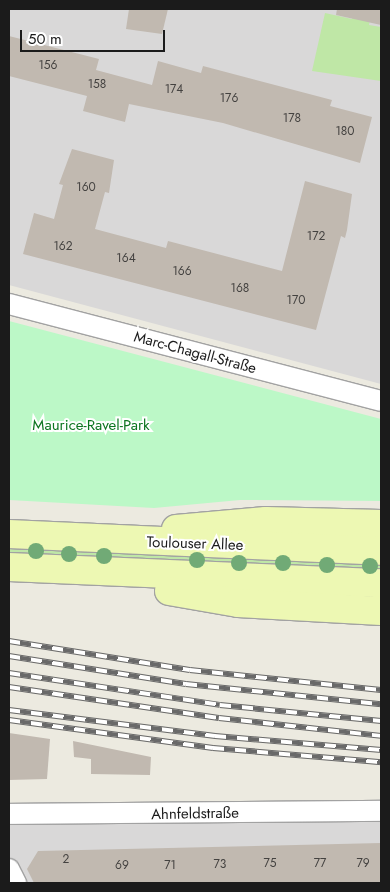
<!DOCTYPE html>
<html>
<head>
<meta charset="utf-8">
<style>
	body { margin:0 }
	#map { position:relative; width:390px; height:892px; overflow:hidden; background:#eceae0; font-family:Jost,sans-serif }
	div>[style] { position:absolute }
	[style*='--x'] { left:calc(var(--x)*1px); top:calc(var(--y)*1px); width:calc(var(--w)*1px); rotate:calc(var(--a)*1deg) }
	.residential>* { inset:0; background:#d9d8d8 }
	.grass>* { inset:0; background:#bfe7a6 }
	.park>* { inset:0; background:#bcf8c7 }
	.building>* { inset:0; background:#c1b9b0 }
	.roads { filter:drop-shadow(1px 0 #a2a2a2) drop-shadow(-1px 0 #a2a2a2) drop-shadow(0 1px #a2a2a2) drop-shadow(0 -1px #a2a2a2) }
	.street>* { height:20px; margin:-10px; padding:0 10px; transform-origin:10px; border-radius:10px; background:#fff }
	.secondary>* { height:28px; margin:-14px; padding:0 14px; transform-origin:14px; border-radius:14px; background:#edf8b3 }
	.rail>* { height:5.5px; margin-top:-2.75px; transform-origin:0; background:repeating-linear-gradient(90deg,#fff 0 11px,#696969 0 22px); box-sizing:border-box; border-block:1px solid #696969 }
	.trees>* { width:16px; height:16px; margin:-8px; border-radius:50%; background:#71aa76 }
	span { translate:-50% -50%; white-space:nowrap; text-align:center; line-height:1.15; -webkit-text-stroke:4px #fff; paint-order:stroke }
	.number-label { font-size:12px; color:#444240 }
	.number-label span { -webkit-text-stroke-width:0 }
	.street-label { font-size:15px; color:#1b1b1b }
	.park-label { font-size:15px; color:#0d7520 }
	.frame { position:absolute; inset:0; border:10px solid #1b1b1b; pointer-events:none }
	.scale { position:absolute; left:20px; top:30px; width:145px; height:22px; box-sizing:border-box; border:2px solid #1b1b1b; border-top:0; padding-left:6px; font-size:15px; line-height:18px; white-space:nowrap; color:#1b1b1b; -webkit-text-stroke:4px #fff; paint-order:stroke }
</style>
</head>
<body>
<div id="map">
	<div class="residential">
		<i style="clip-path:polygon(9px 9px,381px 9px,381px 384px,9px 285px)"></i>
		<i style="clip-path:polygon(381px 814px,381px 883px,9px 883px,9px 819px)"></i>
	</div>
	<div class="grass">
		<i style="clip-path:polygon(325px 13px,352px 19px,353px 13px,371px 16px,369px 25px,381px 27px,381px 81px,312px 71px)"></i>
		<i style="clip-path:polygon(9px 541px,381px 557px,381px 576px,9px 559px)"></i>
	</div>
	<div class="park">
		<i style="clip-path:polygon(9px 321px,381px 419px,381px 501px,240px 500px,154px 508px,9px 500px)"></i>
	</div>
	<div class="building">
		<i style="clip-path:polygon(129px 9px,168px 9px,162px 34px,126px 29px)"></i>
		<i style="clip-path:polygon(337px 9px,381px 9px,381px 25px,336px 15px)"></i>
		<i style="clip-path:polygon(9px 36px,99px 59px,96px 70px,152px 85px,158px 61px,201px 73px,203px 66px,332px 100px,330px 106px,372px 117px,360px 163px,223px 123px,129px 104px,125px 122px,83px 111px,87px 96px,9px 76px)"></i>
		<i style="clip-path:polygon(72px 149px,114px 160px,109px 193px,105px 192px,95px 229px,166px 248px,168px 241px,282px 271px,305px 181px,352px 194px,347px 230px,345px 238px,341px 236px,316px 330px,23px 254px,34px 213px,54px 219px,63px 185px,59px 184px)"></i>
		<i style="clip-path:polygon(9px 733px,50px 739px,47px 779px,9px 780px)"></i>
		<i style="clip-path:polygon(73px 741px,151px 757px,150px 775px,91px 774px,91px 759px,74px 757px)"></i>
		<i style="clip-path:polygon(381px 843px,381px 883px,34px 883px,27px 869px,38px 851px)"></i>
	</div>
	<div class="roads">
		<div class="street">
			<i style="--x:9;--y:304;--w:384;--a:14.6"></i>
			<i style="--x:9;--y:814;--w:372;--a:-0.5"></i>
			<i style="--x:9;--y:869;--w:16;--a:63"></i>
		</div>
		<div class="secondary">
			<i style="--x:176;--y:529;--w:90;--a:-5.1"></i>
			<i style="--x:266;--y:521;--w:115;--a:1.5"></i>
			<i style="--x:9;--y:534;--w:372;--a:2.6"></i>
			<i style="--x:9;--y:567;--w:372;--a:2.5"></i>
			<i style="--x:169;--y:591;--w:70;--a:9.9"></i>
			<i style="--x:238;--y:603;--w:143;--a:3.2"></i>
		</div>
	</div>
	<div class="rail">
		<i style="--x:9;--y:641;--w:183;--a:9.1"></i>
		<i style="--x:190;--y:670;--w:192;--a:6"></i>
		<i style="--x:9;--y:656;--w:179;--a:9"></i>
		<i style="--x:186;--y:684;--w:196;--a:5.9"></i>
		<i style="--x:9;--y:673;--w:213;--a:8.6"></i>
		<i style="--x:220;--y:705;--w:162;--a:5.7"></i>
		<i style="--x:9;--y:687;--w:212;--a:8.4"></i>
		<i style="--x:219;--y:718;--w:163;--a:6.3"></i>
		<i style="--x:9;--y:710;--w:208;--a:7.2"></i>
		<i style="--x:215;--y:736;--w:167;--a:4.8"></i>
		<i style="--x:9;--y:720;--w:206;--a:7.8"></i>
		<i style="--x:213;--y:748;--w:169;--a:4.8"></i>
	</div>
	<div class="trees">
		<i style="left:36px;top:551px"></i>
		<i style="left:69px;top:554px"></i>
		<i style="left:104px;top:556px"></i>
		<i style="left:197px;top:560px"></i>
		<i style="left:239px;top:563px"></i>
		<i style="left:283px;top:563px"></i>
		<i style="left:327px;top:565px"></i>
		<i style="left:370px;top:566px"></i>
	</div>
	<div class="number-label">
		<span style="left:48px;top:66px">156</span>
		<span style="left:97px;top:85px">158</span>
		<span style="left:174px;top:90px">174</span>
		<span style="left:229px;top:99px">176</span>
		<span style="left:292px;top:119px">178</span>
		<span style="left:345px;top:132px">180</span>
		<span style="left:86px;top:188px">160</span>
		<span style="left:316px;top:237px">172</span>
		<span style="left:63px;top:247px">162</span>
		<span style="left:126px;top:259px">164</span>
		<span style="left:182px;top:272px">166</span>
		<span style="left:240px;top:289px">168</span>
		<span style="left:296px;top:301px">170</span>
		<span style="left:66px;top:860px">2</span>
		<span style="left:270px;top:864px">75</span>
		<span style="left:320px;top:864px">77</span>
		<span style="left:363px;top:864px">79</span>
		<span style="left:220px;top:865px">73</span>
		<span style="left:122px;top:866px">69</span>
		<span style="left:170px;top:866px">71</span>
	</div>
	<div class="street-label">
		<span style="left:195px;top:353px;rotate:15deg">Marc-Chagall-Straße</span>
		<span style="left:195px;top:544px;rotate:2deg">Toulouser Allee</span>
		<span style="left:195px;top:814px;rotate:-1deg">Ahnfeldstraße</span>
	</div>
	<div class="park-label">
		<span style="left:91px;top:426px">Maurice-Ravel-Park</span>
	</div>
	<div class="frame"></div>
	<div class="scale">50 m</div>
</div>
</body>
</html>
